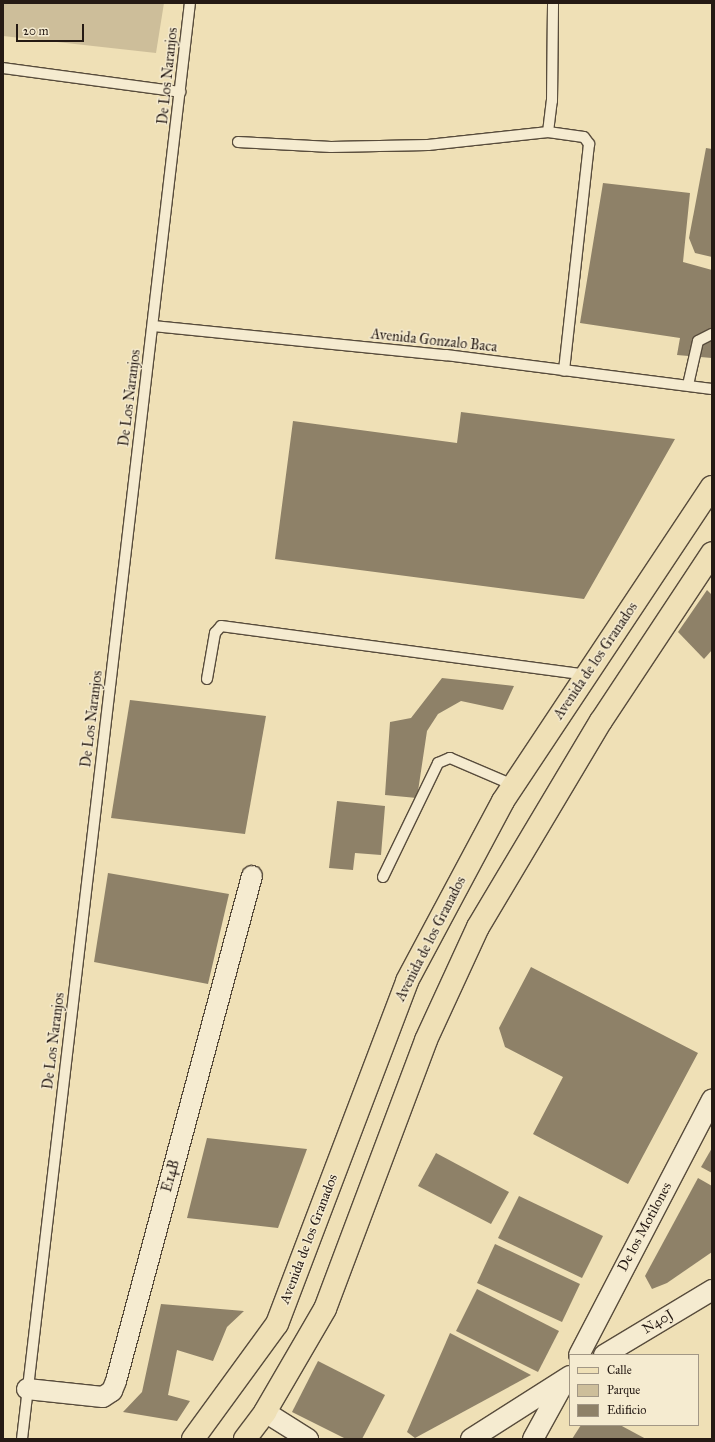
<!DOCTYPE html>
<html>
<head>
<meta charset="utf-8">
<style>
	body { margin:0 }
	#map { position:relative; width:715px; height:1442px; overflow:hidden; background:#efe0b6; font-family:"IM FELL Great Primer",serif }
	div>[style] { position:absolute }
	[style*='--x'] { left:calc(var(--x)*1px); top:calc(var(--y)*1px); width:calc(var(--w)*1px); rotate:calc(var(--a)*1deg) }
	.green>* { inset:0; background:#cdbe9a }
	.building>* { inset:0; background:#8e8168 }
	.roads { filter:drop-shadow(1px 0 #584c3c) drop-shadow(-1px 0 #584c3c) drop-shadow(0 1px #584c3c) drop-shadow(0 -1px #584c3c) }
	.lane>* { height:10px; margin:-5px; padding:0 5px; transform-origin:5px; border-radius:5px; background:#f5ebd0 }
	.street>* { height:20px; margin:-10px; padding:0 10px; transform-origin:10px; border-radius:10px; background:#f5ebd0 }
	.primary>* { height:22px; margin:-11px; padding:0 11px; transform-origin:11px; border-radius:11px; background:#efe0b6 }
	span { translate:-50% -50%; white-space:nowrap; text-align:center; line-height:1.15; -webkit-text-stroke:3px #f5ebd0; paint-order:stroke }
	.street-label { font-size:14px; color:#251a14 }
	.frame { position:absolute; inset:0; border:4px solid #251a14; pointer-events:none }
	.legend { position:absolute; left:569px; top:1354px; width:130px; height:72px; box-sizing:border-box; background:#f5ebd0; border:1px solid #a29785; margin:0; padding:5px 7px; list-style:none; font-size:12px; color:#251a14 }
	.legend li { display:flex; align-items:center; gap:8px; height:20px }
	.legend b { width:20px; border:1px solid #a29785 }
	.scale { position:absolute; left:16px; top:24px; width:68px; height:18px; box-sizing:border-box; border:2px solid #251a14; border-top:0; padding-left:5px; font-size:12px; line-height:14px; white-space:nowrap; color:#251a14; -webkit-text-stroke:3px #f5ebd0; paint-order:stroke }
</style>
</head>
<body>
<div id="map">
	<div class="green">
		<i style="clip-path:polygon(3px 3px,164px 3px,156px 53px,3px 36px)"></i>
	</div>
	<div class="building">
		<i style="clip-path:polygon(706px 148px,712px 149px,712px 257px,695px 253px,689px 238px)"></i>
		<i style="clip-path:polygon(603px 183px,690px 193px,683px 262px,712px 270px,712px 358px,677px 355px,680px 338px,580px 323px)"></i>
		<i style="clip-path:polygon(461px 412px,675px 439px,584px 599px,275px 559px,293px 421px,457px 443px)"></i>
		<i style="clip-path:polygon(707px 590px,712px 595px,712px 650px,704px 659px,678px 632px)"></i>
		<i style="clip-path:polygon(442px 678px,514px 686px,503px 710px,461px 701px,438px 714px,427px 731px,417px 798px,385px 795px,390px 722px,411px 718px)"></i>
		<i style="clip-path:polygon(130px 700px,266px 716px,245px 834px,111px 818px)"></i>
		<i style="clip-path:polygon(337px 801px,385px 806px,381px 855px,355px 853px,353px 870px,329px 868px)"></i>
		<i style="clip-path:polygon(108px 873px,229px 894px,208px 984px,94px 962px)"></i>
		<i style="clip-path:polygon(531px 967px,698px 1053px,628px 1184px,533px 1134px,563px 1077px,505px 1047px,499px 1028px)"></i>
		<i style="clip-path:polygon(207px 1138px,307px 1149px,278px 1228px,187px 1218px)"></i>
		<i style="clip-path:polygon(712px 1148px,712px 1173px,701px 1167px)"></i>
		<i style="clip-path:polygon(436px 1153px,509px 1192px,491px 1224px,418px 1186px)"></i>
		<i style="clip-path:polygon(698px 1178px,712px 1186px,712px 1252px,667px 1283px,652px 1289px,645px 1276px)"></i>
		<i style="clip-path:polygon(519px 1196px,603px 1236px,582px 1278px,498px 1238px)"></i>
		<i style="clip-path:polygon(495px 1244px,580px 1284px,562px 1322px,477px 1283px)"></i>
		<i style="clip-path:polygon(477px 1289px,559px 1331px,538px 1372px,456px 1331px)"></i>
		<i style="clip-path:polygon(161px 1304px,244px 1311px,227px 1327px,213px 1361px,177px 1350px,168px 1395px,190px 1401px,177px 1421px,123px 1412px,142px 1392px)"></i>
		<i style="clip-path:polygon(450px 1333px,531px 1375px,415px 1438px,407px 1432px)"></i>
		<i style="clip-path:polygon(318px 1361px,385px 1395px,362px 1439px,346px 1439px,292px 1412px)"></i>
		<i style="clip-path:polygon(581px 1425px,620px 1425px,646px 1439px,572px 1439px)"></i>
	</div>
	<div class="roads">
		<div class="lane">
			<i style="--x:3;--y:68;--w:179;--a:7.7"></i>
			<i style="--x:548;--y:132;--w:31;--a:-83"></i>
			<i style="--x:552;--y:101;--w:98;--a:-89.4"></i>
			<i style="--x:238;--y:142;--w:93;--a:3.1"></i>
			<i style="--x:331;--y:147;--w:97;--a:-1.2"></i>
			<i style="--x:428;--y:145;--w:121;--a:-6.2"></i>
			<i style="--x:548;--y:132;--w:36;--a:8"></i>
			<i style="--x:584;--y:137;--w:9;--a:54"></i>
			<i style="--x:589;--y:144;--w:228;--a:96.3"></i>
			<i style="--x:153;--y:326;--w:294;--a:5.7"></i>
			<i style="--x:446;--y:355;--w:268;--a:7.3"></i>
			<i style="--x:688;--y:385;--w:45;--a:-77.2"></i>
			<i style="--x:698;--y:341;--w:16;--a:-27"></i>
			<i style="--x:207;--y:679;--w:47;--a:-80.1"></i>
			<i style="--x:215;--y:633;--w:9;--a:-49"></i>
			<i style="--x:221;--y:626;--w:368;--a:7.6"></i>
			<i style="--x:383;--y:877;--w:127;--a:-64.2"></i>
			<i style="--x:438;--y:763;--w:13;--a:-23"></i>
			<i style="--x:450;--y:758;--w:69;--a:23.2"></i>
			<i style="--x:22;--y:1439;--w:1446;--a:-83.33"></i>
		</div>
		<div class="street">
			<i style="--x:579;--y:1355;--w:288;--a:-62.5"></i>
			<i style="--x:604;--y:1355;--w:126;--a:-31"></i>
			<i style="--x:27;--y:1389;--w:76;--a:6"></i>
			<i style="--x:103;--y:1397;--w:11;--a:-34"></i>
			<i style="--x:112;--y:1391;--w:11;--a:-68"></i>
			<i style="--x:116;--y:1381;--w:523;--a:-74.93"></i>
			<i style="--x:265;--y:1412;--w:51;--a:32.1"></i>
			<i style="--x:471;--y:1439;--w:117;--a:-32.5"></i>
			<i style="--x:533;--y:1439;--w:68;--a:-61.2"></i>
		</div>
		<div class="primary">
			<i style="--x:193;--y:1439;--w:142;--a:-53.9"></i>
			<i style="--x:277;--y:1324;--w:367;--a:-69.2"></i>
			<i style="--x:407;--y:981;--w:204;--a:-61.9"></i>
			<i style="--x:503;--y:801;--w:377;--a:-56.4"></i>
			<i style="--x:245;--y:1439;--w:34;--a:-53"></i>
			<i style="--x:265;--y:1412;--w:119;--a:-59.8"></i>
			<i style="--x:325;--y:1309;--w:287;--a:-69.4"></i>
			<i style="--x:426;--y:1040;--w:124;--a:-65.3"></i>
			<i style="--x:478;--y:927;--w:240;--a:-59.2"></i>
			<i style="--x:601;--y:721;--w:201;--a:-56.5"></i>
		</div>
	</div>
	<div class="street-label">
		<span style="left:168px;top:76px;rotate:-84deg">De Los Naranjos</span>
		<span style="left:434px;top:341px;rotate:6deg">Avenida Gonzalo Baca</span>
		<span style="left:130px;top:398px;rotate:-83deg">De Los Naranjos</span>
		<span style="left:596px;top:661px;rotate:-56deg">Avenida de los Granados</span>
		<span style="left:92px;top:719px;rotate:-83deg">De Los Naranjos</span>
		<span style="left:431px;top:939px;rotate:-63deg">Avenida de los Granados</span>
		<span style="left:54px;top:1041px;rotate:-83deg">De Los Naranjos</span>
		<span style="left:171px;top:1176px;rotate:-75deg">E14B</span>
		<span style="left:645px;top:1227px;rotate:-62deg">De los Motilones</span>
		<span style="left:309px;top:1239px;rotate:-69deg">Avenida de los Granados</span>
		<span style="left:658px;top:1322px;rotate:-31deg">N40J</span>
	</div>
	<div class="frame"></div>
	<ul class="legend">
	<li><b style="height:5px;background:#efe0b6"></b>Calle</li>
	<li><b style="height:11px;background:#cdbe9a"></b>Parque</li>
	<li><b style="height:11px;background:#8e8168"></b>Edificio</li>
	</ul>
	<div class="scale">20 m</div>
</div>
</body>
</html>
